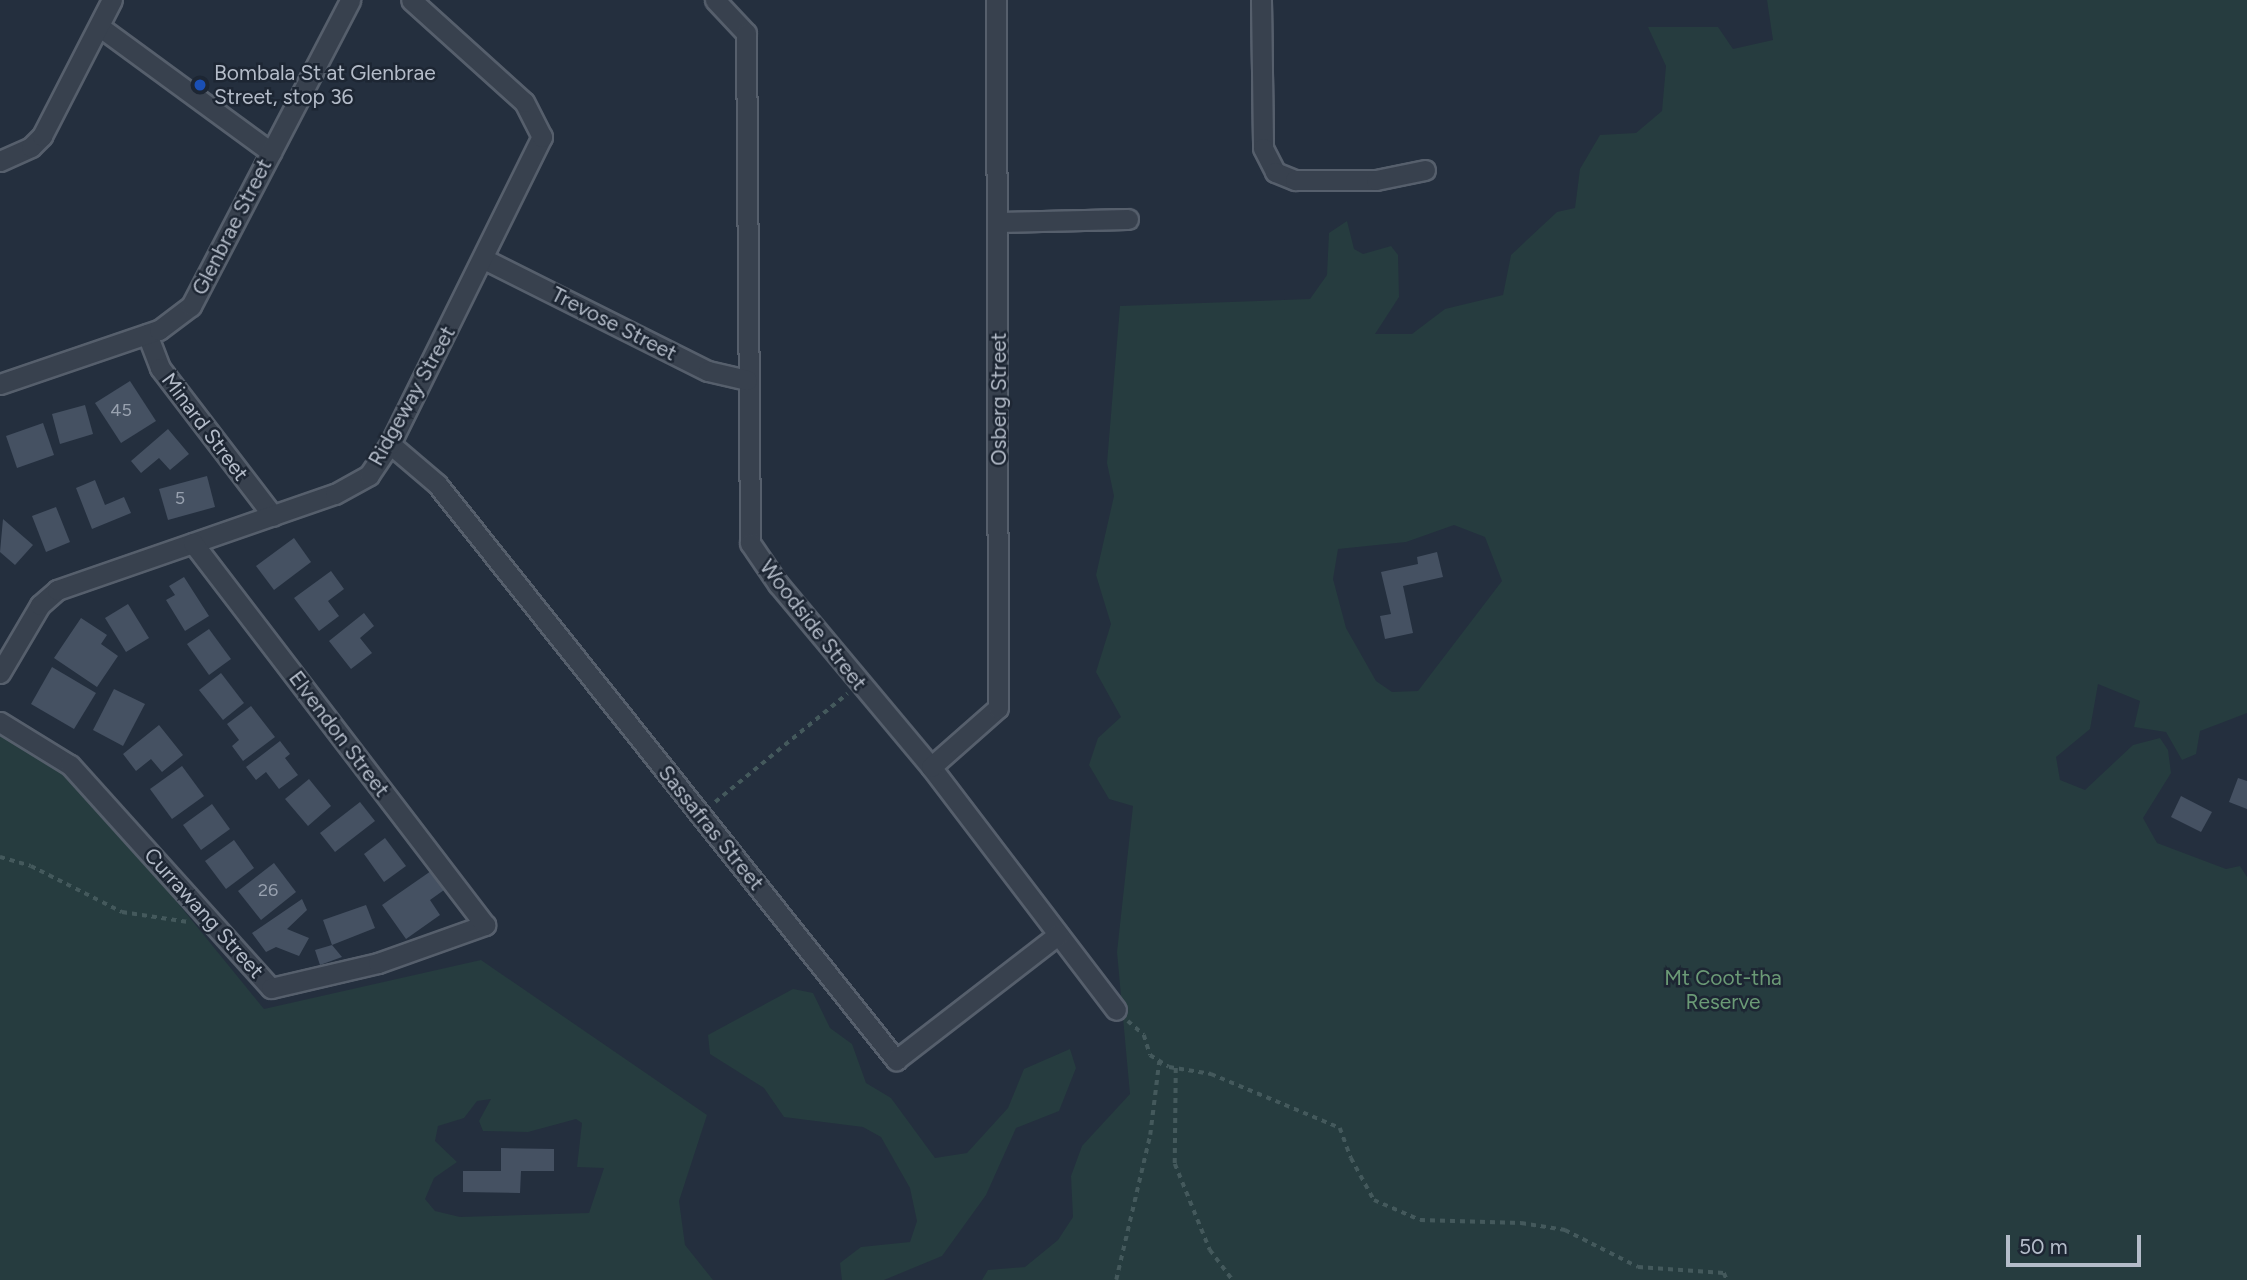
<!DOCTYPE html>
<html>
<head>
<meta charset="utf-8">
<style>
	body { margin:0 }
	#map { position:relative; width:2247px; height:1280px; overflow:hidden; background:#242f3e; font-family:Figtree,sans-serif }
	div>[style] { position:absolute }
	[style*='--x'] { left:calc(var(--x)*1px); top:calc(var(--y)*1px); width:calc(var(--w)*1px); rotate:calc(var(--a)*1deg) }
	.green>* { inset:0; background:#263c3f }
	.building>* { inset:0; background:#455162 }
	.path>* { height:3.5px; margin-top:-1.75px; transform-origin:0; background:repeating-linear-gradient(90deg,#44595c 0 5px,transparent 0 10px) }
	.roads { filter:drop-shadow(2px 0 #565f6c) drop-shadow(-2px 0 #565f6c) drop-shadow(0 2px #565f6c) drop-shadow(0 -2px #565f6c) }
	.street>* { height:19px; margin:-9.5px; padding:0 9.5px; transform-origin:9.5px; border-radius:9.5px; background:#38414e }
	.dots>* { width:19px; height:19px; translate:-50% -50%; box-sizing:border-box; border:4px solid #1d2633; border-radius:50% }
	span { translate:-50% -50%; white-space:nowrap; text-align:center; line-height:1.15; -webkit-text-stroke:5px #1d2633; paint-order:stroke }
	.number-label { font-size:18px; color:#98a1af }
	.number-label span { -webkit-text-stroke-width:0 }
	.poi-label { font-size:21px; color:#b4bcc9 }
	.left { translate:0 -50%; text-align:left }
	.street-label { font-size:21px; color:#b4bcc9 }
	.park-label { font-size:21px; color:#6b9a76 }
	.scale { position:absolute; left:2006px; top:1235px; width:135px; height:32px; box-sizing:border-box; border:4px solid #b4bcc9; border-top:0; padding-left:9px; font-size:21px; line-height:24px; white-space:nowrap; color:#b4bcc9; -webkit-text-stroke:5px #1d2633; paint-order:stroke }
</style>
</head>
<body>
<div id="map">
	<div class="green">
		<i style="clip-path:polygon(evenodd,1767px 0,2247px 0,2247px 713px,2200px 731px,2196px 754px,2182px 760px,2166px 732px,2134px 727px,2140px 701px,2098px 684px,2090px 729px,2056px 757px,2060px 780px,2085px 790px,2133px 745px,2160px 738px,2168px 750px,2171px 773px,2143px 818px,2157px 843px,2226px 869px,2240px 866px,2247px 877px,2247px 1280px,982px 1280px,988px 1270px,1025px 1267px,1058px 1240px,1073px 1217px,1071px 1176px,1082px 1146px,1130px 1094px,1117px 952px,1133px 806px,1109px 799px,1089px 765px,1098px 738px,1121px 717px,1096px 672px,1111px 624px,1096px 575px,1114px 496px,1107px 463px,1120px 306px,1310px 299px,1327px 275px,1329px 233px,1347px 221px,1354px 249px,1363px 254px,1391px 246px,1398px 255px,1399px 297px,1375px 334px,1412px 334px,1445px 309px,1503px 295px,1511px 255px,1557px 212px,1575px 208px,1580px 169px,1600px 135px,1636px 133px,1662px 111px,1666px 66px,1648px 27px,1718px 27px,1733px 49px,1773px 40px,1767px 0,1454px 525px,1485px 537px,1502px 581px,1418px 691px,1392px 692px,1376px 681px,1346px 628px,1333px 579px,1338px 549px,1406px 542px,1454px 525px)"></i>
		<i style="clip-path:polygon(evenodd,0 734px,76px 778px,264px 1009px,481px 960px,707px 1115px,679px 1201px,685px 1245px,713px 1280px,0 1280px,0 734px,491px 1099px,479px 1121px,483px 1131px,528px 1132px,576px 1119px,582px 1123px,577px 1167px,604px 1168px,589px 1213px,460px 1217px,435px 1211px,425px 1199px,434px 1178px,457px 1162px,435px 1141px,438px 1126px,464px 1118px,477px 1101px,491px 1099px)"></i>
		<i style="clip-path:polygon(793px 989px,813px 993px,830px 1028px,852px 1044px,866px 1083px,891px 1098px,935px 1158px,967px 1153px,1008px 1108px,1024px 1069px,1070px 1049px,1076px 1068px,1059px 1111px,1016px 1128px,986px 1195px,942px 1256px,884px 1280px,842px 1280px,840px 1263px,861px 1247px,910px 1242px,917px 1221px,910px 1188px,881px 1137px,863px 1127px,784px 1117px,764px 1088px,710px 1054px,708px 1035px)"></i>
	</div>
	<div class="building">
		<i style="clip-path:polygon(130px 381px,156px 421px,121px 443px,95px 403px)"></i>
		<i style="clip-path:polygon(85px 405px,93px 434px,60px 444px,52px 414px)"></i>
		<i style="clip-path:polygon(43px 423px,54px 455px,17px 468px,6px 436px)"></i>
		<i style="clip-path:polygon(168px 429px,189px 454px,170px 470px,159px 458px,141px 473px,131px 461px)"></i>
		<i style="clip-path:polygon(207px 476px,215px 507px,168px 520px,159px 489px)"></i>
		<i style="clip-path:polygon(95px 480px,105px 505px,124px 497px,131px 513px,92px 529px,76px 488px)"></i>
		<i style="clip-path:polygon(56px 507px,70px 542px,46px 552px,32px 516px)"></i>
		<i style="clip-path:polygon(3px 519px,33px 545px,15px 565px,0 552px)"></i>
		<i style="clip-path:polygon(294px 538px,311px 562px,274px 590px,256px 566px)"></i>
		<i style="clip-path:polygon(1437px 552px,1443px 577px,1403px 586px,1413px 633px,1385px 639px,1380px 616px,1391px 614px,1381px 572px,1418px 564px,1417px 557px)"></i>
		<i style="clip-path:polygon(331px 571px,344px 589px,328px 601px,339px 616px,319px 631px,294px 598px)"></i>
		<i style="clip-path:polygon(184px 577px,209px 616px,185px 631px,166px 600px,175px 595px,169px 586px)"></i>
		<i style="clip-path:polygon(128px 604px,149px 638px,126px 652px,105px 618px)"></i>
		<i style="clip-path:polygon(364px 613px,374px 626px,360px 638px,372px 653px,351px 669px,329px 641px)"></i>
		<i style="clip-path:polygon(81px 618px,107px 635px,101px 644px,118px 656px,97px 687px,54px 658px)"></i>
		<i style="clip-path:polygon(209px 629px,231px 659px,209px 675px,187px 644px)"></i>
		<i style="clip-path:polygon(52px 667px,96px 693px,74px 729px,31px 704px)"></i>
		<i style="clip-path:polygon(221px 673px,244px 703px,223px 720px,199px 690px)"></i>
		<i style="clip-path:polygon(114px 689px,145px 704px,123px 746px,93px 730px)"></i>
		<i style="clip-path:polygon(251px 706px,275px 737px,243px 761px,232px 746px,239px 740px,227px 724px)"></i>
		<i style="clip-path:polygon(159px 725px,183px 755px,162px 772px,151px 759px,136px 771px,123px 754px)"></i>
		<i style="clip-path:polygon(280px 741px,290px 754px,285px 758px,298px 775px,279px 789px,266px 772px,256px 780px,246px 767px)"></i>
		<i style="clip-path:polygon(182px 766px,204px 796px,172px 819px,150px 789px)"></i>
		<i style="clip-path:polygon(2238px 778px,2247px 781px,2247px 809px,2229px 802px)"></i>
		<i style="clip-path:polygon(309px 779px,331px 806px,308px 826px,285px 799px)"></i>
		<i style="clip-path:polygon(2181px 796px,2212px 812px,2201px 832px,2171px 817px)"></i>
		<i style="clip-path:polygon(360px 802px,375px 821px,335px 852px,320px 833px)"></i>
		<i style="clip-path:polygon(212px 804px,230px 829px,201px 850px,183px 825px)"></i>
		<i style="clip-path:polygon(385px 838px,406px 866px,384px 882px,364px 854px)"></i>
		<i style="clip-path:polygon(234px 840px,254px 868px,226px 889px,205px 861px)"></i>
		<i style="clip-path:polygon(274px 863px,296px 892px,261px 920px,238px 891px)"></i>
		<i style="clip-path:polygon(431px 871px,444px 890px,430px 900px,440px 915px,406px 939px,382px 905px)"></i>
		<i style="clip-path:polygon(302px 899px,307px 910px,287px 929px,309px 938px,299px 956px,276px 947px,266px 952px,252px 933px)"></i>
		<i style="clip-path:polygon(366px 905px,375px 928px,332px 945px,323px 920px)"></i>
		<i style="clip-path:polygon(332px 945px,342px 957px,320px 965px,315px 950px)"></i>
		<i style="clip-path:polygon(501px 1148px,554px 1149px,554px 1171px,521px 1171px,520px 1193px,463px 1192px,463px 1171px,501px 1171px)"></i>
	</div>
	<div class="path">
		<i style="--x:715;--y:802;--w:171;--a:-39.3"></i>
		<i style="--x:0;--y:857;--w:32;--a:16"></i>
		<i style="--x:31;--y:866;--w:102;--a:26.8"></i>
		<i style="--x:122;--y:912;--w:67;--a:8.6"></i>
		<i style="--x:1128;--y:1021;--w:21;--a:41"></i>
		<i style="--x:1144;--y:1035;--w:21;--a:73"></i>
		<i style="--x:1150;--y:1055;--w:22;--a:32"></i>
		<i style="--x:1169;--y:1067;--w:43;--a:9.5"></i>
		<i style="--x:1211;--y:1074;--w:140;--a:22.7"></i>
		<i style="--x:1340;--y:1128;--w:32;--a:70"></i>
		<i style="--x:1351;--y:1158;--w:48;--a:61.3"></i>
		<i style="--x:1374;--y:1200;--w:50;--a:23.5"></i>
		<i style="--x:1420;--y:1220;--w:101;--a:1.7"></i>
		<i style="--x:1521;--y:1223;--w:45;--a:9"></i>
		<i style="--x:1565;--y:1230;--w:82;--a:26.9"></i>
		<i style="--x:1638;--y:1267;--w:86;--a:4"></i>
		<i style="--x:1724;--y:1273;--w:8;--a:67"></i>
		<i style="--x:1176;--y:1068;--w:96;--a:90.6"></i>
		<i style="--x:1175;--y:1164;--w:93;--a:67.9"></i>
		<i style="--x:1210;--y:1250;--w:38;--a:53"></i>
		<i style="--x:1116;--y:1280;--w:149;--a:-76.8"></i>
		<i style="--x:1150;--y:1135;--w:74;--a:-83"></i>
	</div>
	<div class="roads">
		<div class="street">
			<i style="--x:715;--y:0;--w:45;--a:46.8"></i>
			<i style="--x:746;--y:33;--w:510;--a:89.55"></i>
			<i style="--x:750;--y:543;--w:50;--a:55.7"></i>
			<i style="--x:778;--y:584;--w:239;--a:50.1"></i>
			<i style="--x:931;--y:767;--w:305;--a:52.7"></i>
			<i style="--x:1261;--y:0;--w:148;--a:89.2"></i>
			<i style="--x:1263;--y:148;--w:27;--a:63"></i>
			<i style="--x:1275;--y:172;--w:22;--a:22"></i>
			<i style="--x:1295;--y:180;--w:81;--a:0"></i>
			<i style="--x:1376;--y:180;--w:50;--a:-11.5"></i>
			<i style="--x:100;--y:27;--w:212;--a:36.2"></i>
			<i style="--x:0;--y:161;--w:34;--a:-24"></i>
			<i style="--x:31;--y:147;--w:16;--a:-45"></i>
			<i style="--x:42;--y:136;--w:153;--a:-62.8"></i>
			<i style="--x:998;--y:222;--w:130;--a:-1.3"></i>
			<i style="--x:484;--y:259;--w:250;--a:26.6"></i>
			<i style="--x:708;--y:371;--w:40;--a:13"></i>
			<i style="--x:147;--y:334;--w:36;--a:69"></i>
			<i style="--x:160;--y:368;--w:186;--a:52.6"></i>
			<i style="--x:0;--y:384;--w:168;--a:-18.8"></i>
			<i style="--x:159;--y:330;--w:40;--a:-37"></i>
			<i style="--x:191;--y:306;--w:345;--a:-62.5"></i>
			<i style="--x:390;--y:444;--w:62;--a:40.4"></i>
			<i style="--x:437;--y:484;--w:737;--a:51.45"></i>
			<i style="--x:896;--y:1060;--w:205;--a:-37.7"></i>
			<i style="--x:0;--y:673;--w:79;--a:-59.5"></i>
			<i style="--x:40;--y:605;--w:23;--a:-41"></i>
			<i style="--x:57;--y:590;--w:294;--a:-19.1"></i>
			<i style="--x:335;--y:494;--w:39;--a:-29"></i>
			<i style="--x:369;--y:475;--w:37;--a:-56"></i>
			<i style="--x:390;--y:444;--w:343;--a:-63.7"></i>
			<i style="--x:542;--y:137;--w:39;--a:-117"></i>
			<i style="--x:524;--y:102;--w:152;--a:-137.9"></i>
			<i style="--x:0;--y:722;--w:82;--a:31.6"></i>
			<i style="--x:70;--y:765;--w:300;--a:48"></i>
			<i style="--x:271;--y:988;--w:110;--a:-13.2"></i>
			<i style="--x:378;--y:963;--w:114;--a:-19.6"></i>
			<i style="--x:485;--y:925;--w:481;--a:-127.4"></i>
			<i style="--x:931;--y:767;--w:89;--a:-41.4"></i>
			<i style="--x:998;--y:708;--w:708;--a:-90.16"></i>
		</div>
	</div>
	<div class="dots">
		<i style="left:200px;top:85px;background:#1a4fb4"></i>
	</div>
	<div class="number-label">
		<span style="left:121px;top:410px">45</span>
		<span style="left:180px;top:498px">5</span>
		<span style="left:268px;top:890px">26</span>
	</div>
	<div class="poi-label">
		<span class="left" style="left:214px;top:85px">Bombala St at Glenbrae<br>Street, stop 36</span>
	</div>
	<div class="street-label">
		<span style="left:232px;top:227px;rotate:-63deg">Glenbrae Street</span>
		<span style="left:614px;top:324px;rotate:27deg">Trevose Street</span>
		<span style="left:412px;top:396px;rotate:-61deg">Ridgeway Street</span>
		<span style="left:999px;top:399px;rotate:-90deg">Osberg Street</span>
		<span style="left:205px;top:427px;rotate:53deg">Minard Street</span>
		<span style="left:813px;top:625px;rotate:52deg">Woodside Street</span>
		<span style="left:339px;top:734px;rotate:53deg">Elvendon Street</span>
		<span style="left:711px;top:828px;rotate:51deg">Sassafras Street</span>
		<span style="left:204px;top:913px;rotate:48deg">Currawang Street</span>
	</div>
	<div class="park-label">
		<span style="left:1723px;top:990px">Mt Coot-tha<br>Reserve</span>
	</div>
	<div class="scale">50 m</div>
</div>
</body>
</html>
